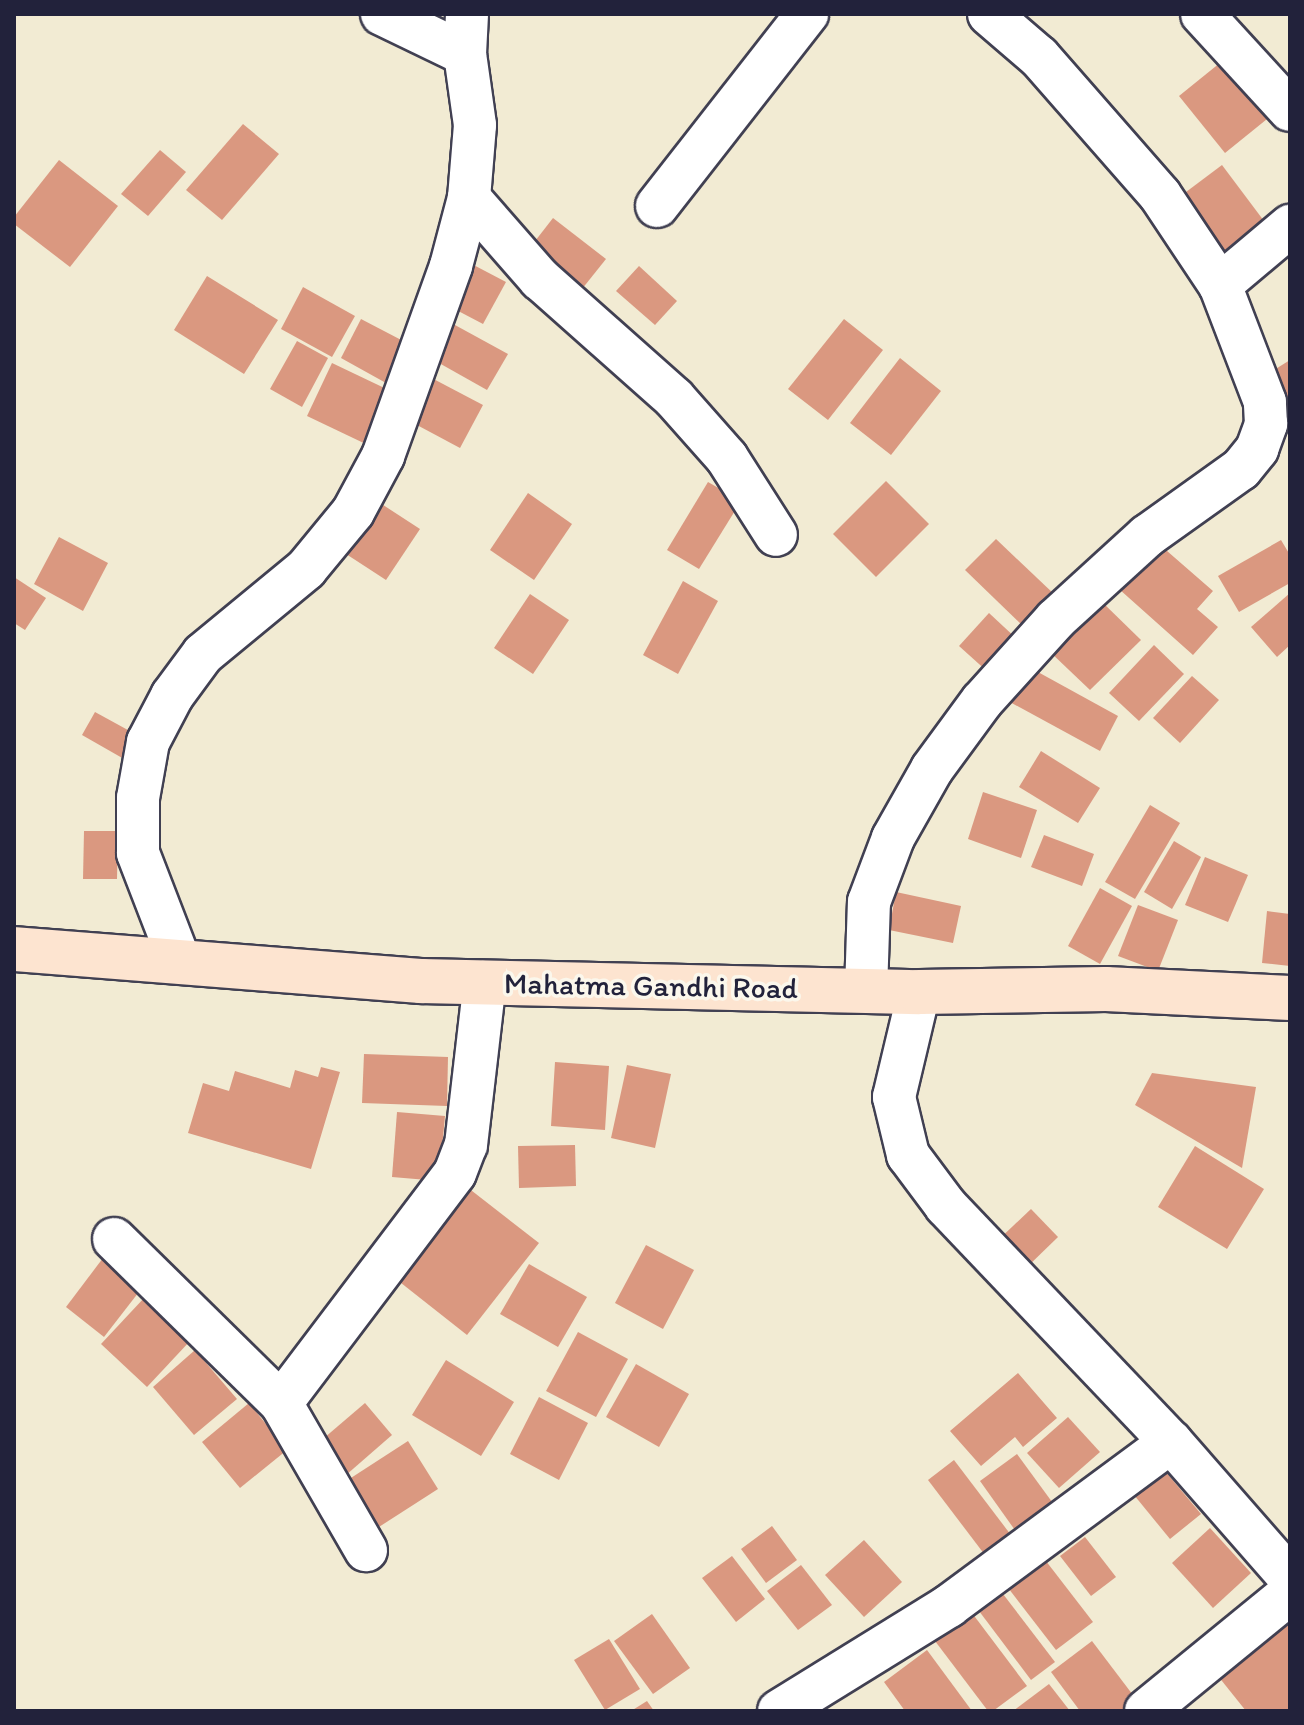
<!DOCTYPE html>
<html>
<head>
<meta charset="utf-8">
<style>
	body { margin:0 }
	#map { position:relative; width:1304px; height:1725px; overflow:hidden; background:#f2ebd3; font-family:Itim,sans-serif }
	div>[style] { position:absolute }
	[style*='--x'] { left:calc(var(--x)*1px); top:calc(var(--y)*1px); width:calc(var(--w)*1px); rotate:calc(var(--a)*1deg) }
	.building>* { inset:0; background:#da9880 }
	.roads { filter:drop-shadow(2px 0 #414052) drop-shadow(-2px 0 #414052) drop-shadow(0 2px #414052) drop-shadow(0 -2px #414052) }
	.minor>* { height:42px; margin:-21px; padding:0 21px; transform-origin:21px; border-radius:21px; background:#fff }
	.secondary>* { height:44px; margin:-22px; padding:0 22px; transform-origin:22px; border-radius:22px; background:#fde4d0 }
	span { translate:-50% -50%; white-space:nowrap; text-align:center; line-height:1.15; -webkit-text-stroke:7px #fbf7ec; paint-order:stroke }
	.street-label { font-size:30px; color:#22223b }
	.frame { position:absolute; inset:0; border:16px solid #22223b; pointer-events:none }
</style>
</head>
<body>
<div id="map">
	<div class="building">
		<i style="clip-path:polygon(1226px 58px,1272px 115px,1225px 153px,1179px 96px)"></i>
		<i style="clip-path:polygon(243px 124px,279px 154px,222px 220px,186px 190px)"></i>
		<i style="clip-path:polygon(160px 150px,186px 172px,148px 216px,121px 194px)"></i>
		<i style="clip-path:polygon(59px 160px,118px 206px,70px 267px,14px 224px,14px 217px)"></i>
		<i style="clip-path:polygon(1222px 165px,1270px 229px,1223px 265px,1174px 201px)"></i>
		<i style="clip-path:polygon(553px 218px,606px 259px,578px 294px,525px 254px)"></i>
		<i style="clip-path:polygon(466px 261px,506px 282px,483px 324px,443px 303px)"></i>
		<i style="clip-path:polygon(639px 266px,677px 301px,655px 325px,616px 291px)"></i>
		<i style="clip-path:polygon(207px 276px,278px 320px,244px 374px,174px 330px)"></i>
		<i style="clip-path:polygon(303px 287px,355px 316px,332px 357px,281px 329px)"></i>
		<i style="clip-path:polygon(361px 319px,407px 343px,386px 383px,341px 358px)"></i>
		<i style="clip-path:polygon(444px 319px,508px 354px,487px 390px,423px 354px)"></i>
		<i style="clip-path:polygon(844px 319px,883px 350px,828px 420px,788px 389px)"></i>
		<i style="clip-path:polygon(297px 341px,328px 358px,302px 407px,270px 389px)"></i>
		<i style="clip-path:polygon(900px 358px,941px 391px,891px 455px,850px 423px)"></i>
		<i style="clip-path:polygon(1290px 360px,1290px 417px,1263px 377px)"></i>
		<i style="clip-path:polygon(332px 363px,397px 394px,372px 447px,307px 416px)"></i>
		<i style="clip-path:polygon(424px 374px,483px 405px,460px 448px,402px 417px)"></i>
		<i style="clip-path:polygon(886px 481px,929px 524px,876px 577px,833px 534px)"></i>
		<i style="clip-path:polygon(708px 482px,741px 501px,699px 569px,667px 550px)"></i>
		<i style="clip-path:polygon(528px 493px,572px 524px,534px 580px,490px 550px)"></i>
		<i style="clip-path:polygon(377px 501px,420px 529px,386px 580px,343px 552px)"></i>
		<i style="clip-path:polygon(59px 537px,108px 563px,83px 611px,34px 584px)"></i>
		<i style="clip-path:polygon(996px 539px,1055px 595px,1024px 627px,965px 570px)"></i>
		<i style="clip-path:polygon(1281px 540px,1290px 555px,1290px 583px,1239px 612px,1218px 576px)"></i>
		<i style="clip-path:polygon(1159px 544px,1213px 591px,1197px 609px,1218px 627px,1193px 655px,1119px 589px)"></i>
		<i style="clip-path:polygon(14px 577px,46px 598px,25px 630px,14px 623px)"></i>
		<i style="clip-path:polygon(683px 581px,718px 601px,678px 674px,643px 655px)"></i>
		<i style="clip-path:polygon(1290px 593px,1290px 645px,1277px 657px,1251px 627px)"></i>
		<i style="clip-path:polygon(530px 594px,569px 620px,533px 674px,494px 648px)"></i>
		<i style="clip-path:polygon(1099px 599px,1141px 640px,1090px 690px,1048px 650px)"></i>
		<i style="clip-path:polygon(989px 613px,1019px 641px,989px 673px,959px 646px)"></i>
		<i style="clip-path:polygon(1154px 645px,1184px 674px,1139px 721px,1109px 693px)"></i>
		<i style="clip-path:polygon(1027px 666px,1118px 716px,1100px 751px,1008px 701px)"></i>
		<i style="clip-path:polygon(1192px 676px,1219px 700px,1180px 743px,1153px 718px)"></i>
		<i style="clip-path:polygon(95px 712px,137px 735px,124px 759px,82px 735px)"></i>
		<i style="clip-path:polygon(1041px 751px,1100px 788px,1078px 823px,1019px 787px)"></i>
		<i style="clip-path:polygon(983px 792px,1037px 810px,1021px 858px,968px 839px)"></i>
		<i style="clip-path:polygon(1150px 805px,1180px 823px,1135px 899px,1105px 882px)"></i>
		<i style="clip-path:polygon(84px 831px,118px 831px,117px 879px,83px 879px)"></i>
		<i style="clip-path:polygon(1044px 835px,1094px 854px,1082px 886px,1031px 867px)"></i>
		<i style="clip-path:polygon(1174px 841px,1201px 857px,1172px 909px,1144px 892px)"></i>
		<i style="clip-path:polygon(1205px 857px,1248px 875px,1228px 922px,1185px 905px)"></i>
		<i style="clip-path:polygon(1100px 888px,1132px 906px,1100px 964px,1068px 946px)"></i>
		<i style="clip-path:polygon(896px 892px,961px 906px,953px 943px,889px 930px)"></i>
		<i style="clip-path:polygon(1138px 905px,1178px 920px,1158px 971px,1118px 956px)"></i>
		<i style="clip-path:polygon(1267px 911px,1290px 914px,1290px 966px,1262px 963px)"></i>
		<i style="clip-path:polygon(364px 1054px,448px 1057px,447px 1106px,362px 1103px)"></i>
		<i style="clip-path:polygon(555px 1062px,609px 1066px,605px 1130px,551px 1126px)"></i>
		<i style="clip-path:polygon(627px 1065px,671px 1074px,655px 1148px,611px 1138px)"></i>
		<i style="clip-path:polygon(321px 1067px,340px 1072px,311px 1169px,188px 1133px,203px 1083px,229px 1091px,235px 1071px,290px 1088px,295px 1070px,318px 1077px)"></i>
		<i style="clip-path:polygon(1152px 1073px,1256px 1087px,1242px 1168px,1135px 1105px)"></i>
		<i style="clip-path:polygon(397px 1112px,445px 1116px,439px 1181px,392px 1177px)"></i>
		<i style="clip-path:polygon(575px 1145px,576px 1186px,519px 1188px,518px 1146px)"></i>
		<i style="clip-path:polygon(1195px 1146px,1264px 1189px,1227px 1249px,1158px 1207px)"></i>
		<i style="clip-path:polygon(467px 1187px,539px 1243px,467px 1335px,396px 1279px)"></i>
		<i style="clip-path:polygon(1031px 1209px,1058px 1237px,1023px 1271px,995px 1243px)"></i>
		<i style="clip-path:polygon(646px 1245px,694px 1270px,663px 1329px,615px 1303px)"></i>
		<i style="clip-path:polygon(103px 1258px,142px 1288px,104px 1337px,66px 1307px)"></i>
		<i style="clip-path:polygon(529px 1264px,587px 1297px,558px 1347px,500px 1314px)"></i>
		<i style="clip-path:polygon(145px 1297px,191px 1340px,147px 1387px,101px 1344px)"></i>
		<i style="clip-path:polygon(578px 1332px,628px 1359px,596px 1417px,546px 1391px)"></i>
		<i style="clip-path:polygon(195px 1350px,237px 1399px,194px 1435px,153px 1387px)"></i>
		<i style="clip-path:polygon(446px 1360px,514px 1402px,481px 1456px,412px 1415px)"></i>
		<i style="clip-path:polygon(636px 1364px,689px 1394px,659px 1447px,606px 1417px)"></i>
		<i style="clip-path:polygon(1018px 1373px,1057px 1418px,1023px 1447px,1015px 1437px,981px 1466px,950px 1431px)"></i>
		<i style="clip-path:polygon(539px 1397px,588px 1423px,559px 1480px,510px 1454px)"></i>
		<i style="clip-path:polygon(249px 1403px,287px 1450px,240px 1488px,202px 1442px)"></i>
		<i style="clip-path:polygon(365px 1403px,392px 1435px,338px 1482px,310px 1450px)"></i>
		<i style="clip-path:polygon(1068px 1417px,1100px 1452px,1059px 1488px,1027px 1453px)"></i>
		<i style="clip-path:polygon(408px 1441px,438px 1489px,368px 1534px,337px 1487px)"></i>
		<i style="clip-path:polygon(1017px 1454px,1055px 1506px,1017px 1533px,980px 1481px)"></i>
		<i style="clip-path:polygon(954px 1460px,1014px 1539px,988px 1559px,928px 1480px)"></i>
		<i style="clip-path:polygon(1165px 1471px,1201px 1514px,1170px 1539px,1134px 1495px)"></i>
		<i style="clip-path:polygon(772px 1526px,797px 1560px,766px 1583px,741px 1549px)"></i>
		<i style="clip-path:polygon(1210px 1528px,1251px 1573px,1213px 1608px,1172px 1563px)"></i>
		<i style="clip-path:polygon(1085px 1537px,1116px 1577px,1091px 1596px,1060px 1556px)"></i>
		<i style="clip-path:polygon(864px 1540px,902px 1582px,864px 1617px,825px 1575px)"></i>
		<i style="clip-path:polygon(1039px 1552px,1093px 1622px,1056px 1650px,1002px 1580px)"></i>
		<i style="clip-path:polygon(732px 1556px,765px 1599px,736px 1622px,702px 1578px)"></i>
		<i style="clip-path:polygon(801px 1565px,832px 1605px,798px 1630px,767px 1591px)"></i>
		<i style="clip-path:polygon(1003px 1594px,1055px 1662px,1031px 1680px,979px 1611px)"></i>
		<i style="clip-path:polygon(972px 1613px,1027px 1686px,993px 1711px,988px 1711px,935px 1641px)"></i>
		<i style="clip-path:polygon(1290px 1613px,1290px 1711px,1246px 1711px,1214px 1671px)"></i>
		<i style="clip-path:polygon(652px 1614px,690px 1668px,653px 1694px,614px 1641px)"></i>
		<i style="clip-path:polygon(609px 1639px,640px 1689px,605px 1710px,574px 1660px)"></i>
		<i style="clip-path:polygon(1092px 1641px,1139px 1703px,1128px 1711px,1080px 1711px,1051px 1672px)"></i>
		<i style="clip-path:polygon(927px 1650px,972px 1711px,905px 1711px,884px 1682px)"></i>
		<i style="clip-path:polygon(1049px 1684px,1070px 1711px,1013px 1711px)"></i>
		<i style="clip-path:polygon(647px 1701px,654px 1711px,631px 1711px)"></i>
	</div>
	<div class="roads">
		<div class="minor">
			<i style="--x:382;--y:14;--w:92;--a:25.7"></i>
			<i style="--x:1202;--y:14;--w:130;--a:47.5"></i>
			<i style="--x:469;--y:198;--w:108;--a:48.8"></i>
			<i style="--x:540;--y:279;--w:179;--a:41.6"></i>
			<i style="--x:674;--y:398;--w:80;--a:48.5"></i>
			<i style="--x:727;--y:458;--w:91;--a:57.5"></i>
			<i style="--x:657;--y:206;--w:244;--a:-52"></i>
			<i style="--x:1220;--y:285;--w:92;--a:-40.1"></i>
			<i style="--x:180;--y:962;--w:117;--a:-111.1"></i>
			<i style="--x:138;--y:853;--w:55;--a:-90"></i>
			<i style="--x:138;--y:798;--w:57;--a:-79.9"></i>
			<i style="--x:148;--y:742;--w:52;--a:-62.4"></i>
			<i style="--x:172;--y:696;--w:52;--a:-53.6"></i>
			<i style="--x:203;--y:654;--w:134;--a:-39.5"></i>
			<i style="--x:306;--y:569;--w:74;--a:-50.5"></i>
			<i style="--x:353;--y:512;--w:64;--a:-61.8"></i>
			<i style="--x:383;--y:456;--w:202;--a:-70.3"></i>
			<i style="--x:451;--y:266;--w:70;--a:-75.2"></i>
			<i style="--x:469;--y:198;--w:73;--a:-85.3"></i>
			<i style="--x:475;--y:125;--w:72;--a:-98"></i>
			<i style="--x:465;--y:54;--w:40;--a:-87.1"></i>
			<i style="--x:866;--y:991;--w:89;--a:-88.1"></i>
			<i style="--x:869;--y:902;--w:68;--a:-69.4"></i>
			<i style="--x:893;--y:838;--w:79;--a:-60.5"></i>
			<i style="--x:932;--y:769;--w:84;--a:-53.7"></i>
			<i style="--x:982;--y:701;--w:110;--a:-47.9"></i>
			<i style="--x:1056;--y:619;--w:123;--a:-42.4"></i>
			<i style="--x:1147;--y:536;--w:115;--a:-35.5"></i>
			<i style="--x:1241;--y:469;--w:26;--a:-51"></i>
			<i style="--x:1257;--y:449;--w:27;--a:-70"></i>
			<i style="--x:1266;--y:424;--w:22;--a:-93"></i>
			<i style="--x:1265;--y:402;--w:125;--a:-111"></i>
			<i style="--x:1220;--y:285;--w:108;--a:-123.7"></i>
			<i style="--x:1160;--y:195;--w:184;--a:-131.2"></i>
			<i style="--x:1039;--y:57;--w:66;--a:-139.3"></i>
			<i style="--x:919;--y:992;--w:108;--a:103.4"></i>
			<i style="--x:894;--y:1097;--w:60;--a:76.4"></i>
			<i style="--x:908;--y:1155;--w:64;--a:53.3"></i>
			<i style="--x:946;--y:1206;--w:326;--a:46.4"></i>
			<i style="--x:1171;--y:1442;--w:181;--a:48.8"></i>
			<i style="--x:114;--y:1239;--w:234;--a:44.5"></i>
			<i style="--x:281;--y:1403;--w:170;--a:60"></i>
			<i style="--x:281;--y:1403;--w:288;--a:-52.9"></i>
			<i style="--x:455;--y:1173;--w:30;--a:-69"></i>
			<i style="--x:466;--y:1145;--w:164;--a:-83.4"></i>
			<i style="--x:779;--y:1711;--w:200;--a:-31.7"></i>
			<i style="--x:949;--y:1606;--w:276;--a:-36.5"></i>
			<i style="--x:1146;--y:1711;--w:186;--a:-39.3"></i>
		</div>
		<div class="secondary">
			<i style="--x:14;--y:949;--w:408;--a:4.5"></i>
			<i style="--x:421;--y:981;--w:498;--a:1.3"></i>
			<i style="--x:919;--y:992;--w:187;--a:-0.9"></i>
			<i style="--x:1106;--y:989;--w:184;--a:2.8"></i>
		</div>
	</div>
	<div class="street-label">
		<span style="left:651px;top:986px;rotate:1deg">Mahatma Gandhi Road</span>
	</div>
	<div class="frame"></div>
</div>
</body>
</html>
